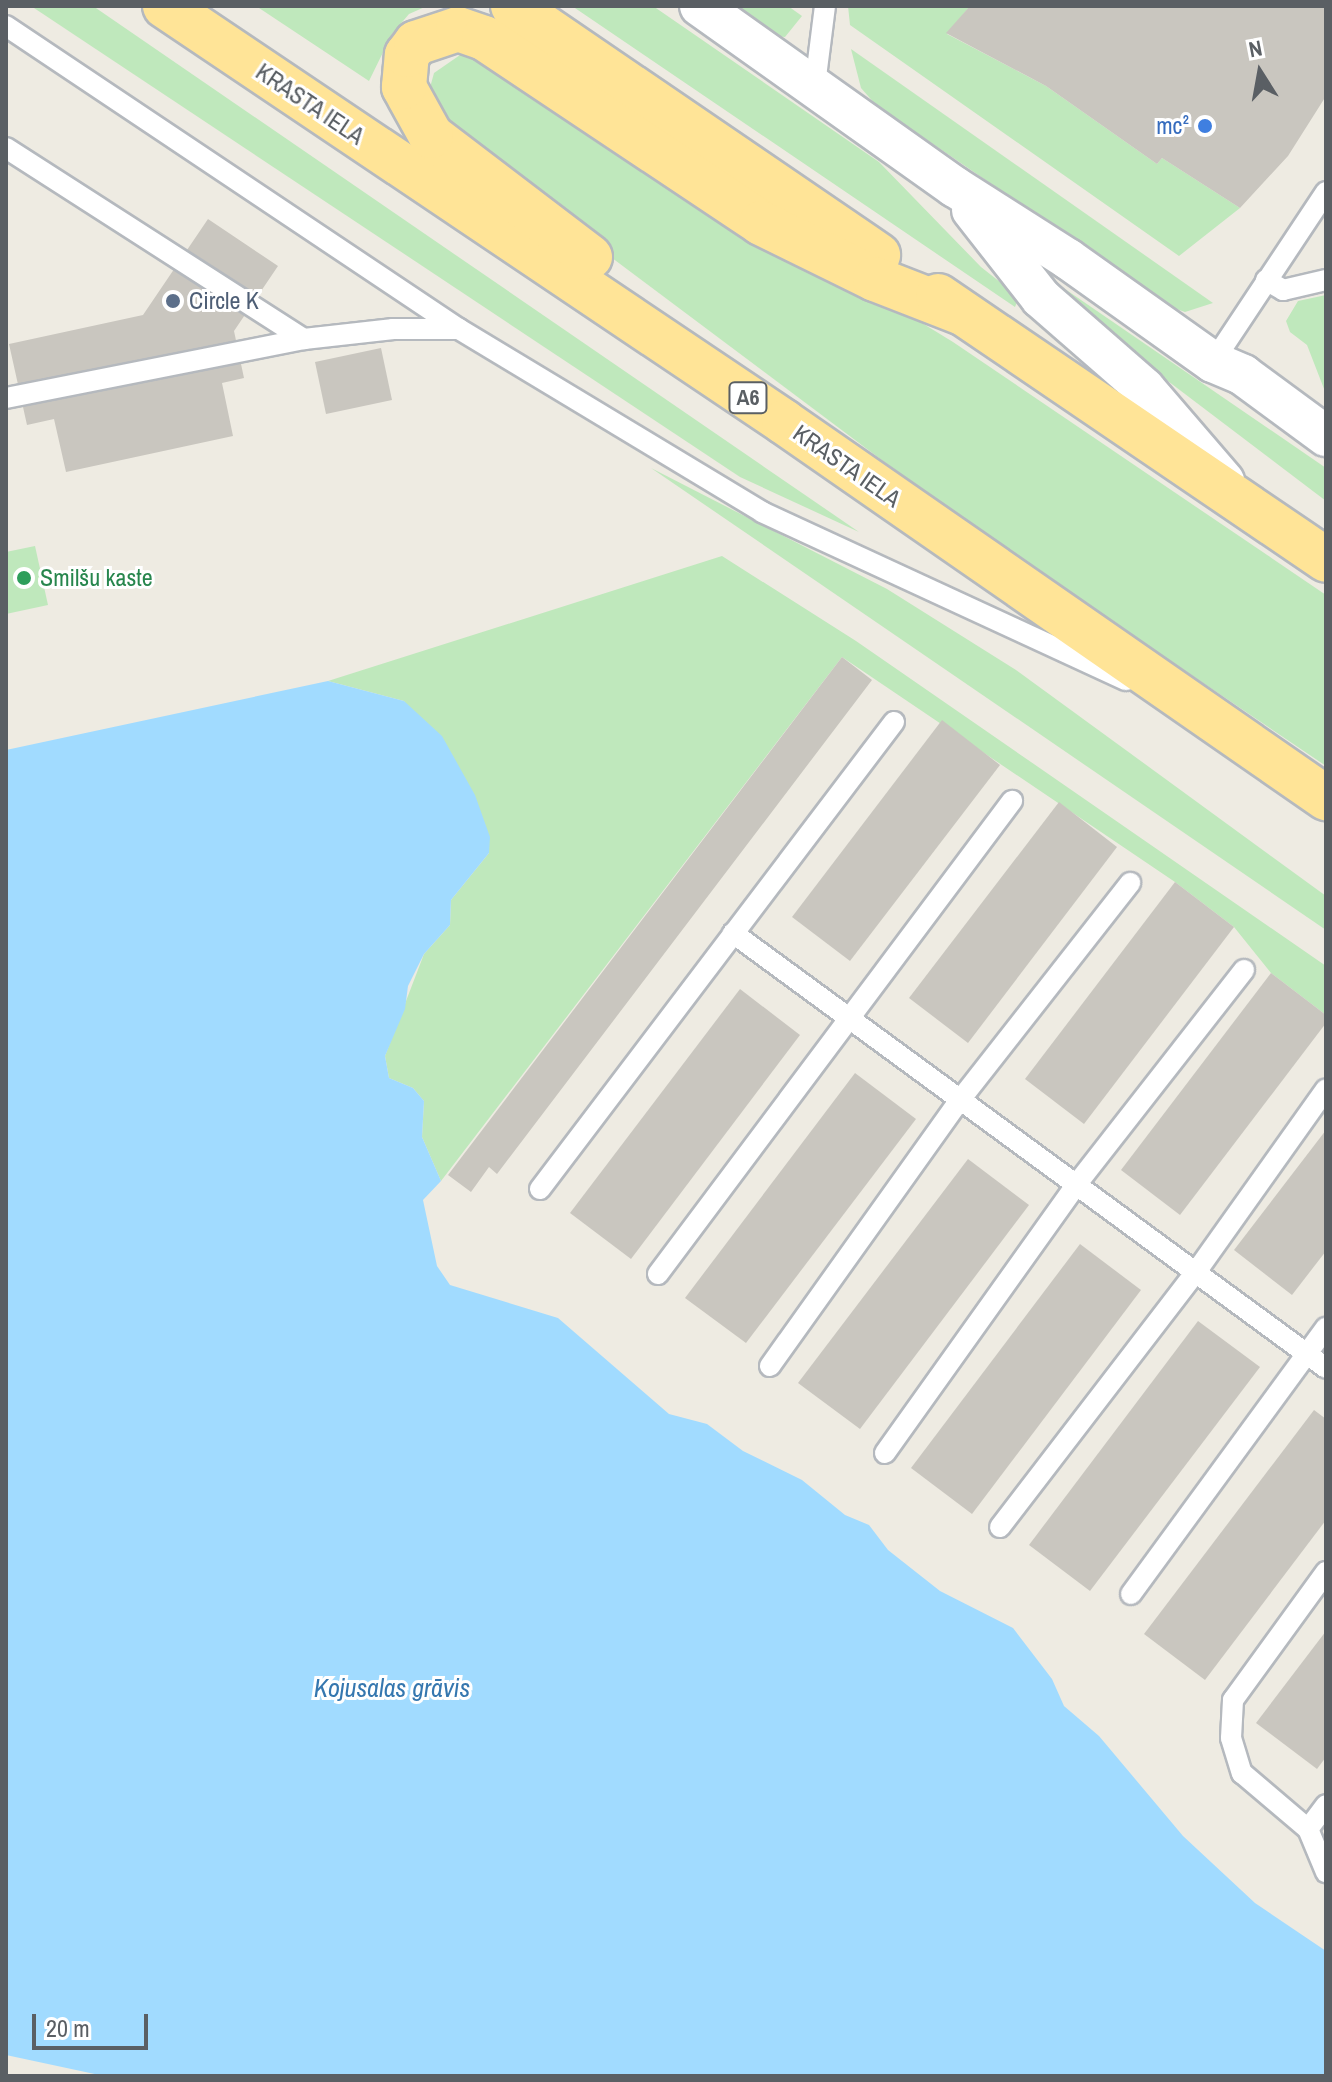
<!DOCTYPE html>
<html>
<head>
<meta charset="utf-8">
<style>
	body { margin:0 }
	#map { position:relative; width:1332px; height:2082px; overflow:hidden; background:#eeebe2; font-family:"Archivo Narrow",sans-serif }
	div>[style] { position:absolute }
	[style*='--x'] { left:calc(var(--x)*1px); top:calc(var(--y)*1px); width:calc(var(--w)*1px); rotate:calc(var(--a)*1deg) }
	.green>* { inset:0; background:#bfe8bc }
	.water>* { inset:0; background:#a1dbff }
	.building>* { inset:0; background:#c9c6bf }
	.roads { filter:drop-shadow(2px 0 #b5b9be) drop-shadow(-2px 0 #b5b9be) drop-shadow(0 2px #b5b9be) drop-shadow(0 -2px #b5b9be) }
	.service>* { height:20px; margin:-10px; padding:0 10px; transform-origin:10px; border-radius:10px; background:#fff }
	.minor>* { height:40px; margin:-20px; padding:0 20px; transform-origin:20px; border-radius:20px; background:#fff }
	.trunk>* { height:44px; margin:-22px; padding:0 22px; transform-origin:22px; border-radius:22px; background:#ffe497 }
	.dots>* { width:22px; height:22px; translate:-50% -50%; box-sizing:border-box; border:4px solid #fff; border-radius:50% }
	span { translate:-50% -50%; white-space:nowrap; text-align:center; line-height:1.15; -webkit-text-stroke:6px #fff; paint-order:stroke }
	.shield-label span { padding:2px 6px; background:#fff; border:2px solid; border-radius:6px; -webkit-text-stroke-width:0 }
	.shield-label { font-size:22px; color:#5a5f64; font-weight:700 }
	.street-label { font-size:24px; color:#5a5f64 }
	.shop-label { font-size:24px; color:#366cbe }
	.right { translate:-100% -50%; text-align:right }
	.service-label { font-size:24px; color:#4e5e75 }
	.left { translate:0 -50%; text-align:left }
	.leisure-label { font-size:24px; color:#27864d }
	.water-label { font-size:26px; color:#3577af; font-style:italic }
	.frame { position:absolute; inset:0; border:8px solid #5a5f64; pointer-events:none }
	.north { position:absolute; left:1220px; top:32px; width:80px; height:80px; -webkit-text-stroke:6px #fff; paint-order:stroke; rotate:349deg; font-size:22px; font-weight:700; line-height:32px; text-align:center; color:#5a5f64 }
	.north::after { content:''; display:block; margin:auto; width:28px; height:36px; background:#5a5f64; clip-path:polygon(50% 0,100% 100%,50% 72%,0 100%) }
	.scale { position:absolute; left:32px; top:2014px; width:116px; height:36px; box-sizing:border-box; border:4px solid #5a5f64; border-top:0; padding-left:10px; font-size:24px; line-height:28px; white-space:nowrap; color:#5a5f64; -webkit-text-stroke:6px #fff; paint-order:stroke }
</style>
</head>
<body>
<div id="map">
	<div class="green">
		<i style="clip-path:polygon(31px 6px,93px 6px,859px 532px,740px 477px)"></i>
		<i style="clip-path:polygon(256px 6px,427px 6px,409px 14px,392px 34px,369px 81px)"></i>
		<i style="clip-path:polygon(572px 6px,653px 6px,879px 162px,981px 267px,1019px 297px,1015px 307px)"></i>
		<i style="clip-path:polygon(730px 6px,788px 6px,802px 16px,785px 37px,774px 36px)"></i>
		<i style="clip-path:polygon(848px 6px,970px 6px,947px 34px,1046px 86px,1157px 164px,1162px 158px,1240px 208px,1179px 256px,850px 25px)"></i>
		<i style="clip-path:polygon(851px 49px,1213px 303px,1185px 312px,1171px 307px,876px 105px,861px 88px)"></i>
		<i style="clip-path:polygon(478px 51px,953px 342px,1326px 595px,1326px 766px,959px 518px,456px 141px,428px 95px,434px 73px,460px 55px)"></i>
		<i style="clip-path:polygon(1046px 276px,1326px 468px,1326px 501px,1123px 347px)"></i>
		<i style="clip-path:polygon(1326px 295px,1326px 394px,1307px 345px,1290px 332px,1286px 321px,1298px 301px)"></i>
		<i style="clip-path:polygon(651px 468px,887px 589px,1016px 670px,1326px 896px,1326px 930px)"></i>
		<i style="clip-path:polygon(35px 546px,48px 605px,6px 614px,6px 552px)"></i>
		<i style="clip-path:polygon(722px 556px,856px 641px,1326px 966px,1326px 1015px,1271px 973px,1234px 927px,1175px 882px,842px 657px,441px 1181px,422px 1137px,424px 1101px,413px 1088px,389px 1078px,385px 1056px,424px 954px,450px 925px,451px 900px,489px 853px,404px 701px,328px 681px)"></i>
	</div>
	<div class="water">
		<i style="clip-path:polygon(328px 681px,404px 701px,442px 736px,475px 795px,490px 837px,489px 853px,451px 900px,450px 925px,424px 954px,408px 986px,405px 1009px,385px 1056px,389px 1078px,413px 1088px,424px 1101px,422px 1137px,441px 1181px,423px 1200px,437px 1266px,450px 1285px,558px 1318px,669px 1414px,707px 1424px,743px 1451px,802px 1480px,845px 1515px,869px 1525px,888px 1550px,940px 1591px,1013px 1628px,1052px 1679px,1064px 1706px,1099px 1736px,1183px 1836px,1255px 1903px,1326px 1951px,1326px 2076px,104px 2076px,6px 2055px,6px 750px)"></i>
	</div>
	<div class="building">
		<i style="clip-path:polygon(970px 6px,1326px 6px,1326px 96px,1288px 156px,1240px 208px,1162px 158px,1157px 164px,1046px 86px,946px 33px)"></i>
		<i style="clip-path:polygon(208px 219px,278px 266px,234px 331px,244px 378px,222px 383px,233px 436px,66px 472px,54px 419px,27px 425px,9px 344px,143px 315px)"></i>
		<i style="clip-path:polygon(381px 348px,392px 400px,326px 414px,315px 362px)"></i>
		<i style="clip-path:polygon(842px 657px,872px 680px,497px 1174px,489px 1167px,471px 1192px,448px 1175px)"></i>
		<i style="clip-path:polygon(942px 720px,1000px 765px,850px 961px,792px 917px)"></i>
		<i style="clip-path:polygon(1059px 802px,1117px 847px,968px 1043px,909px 998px)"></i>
		<i style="clip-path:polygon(1175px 882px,1234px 927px,1084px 1124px,1025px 1079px)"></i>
		<i style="clip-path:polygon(1271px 973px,1326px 1015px,1326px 1023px,1180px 1215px,1121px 1170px)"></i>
		<i style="clip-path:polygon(740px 989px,800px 1035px,631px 1259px,570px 1213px)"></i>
		<i style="clip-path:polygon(855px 1073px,916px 1119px,746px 1343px,685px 1298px)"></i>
		<i style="clip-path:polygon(1326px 1130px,1326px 1251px,1292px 1295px,1234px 1250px)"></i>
		<i style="clip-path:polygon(968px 1159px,1029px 1205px,860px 1429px,798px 1383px)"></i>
		<i style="clip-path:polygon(1080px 1244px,1141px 1290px,972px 1514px,911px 1468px)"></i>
		<i style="clip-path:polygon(1198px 1321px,1260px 1367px,1090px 1591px,1029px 1545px)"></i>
		<i style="clip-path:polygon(1314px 1410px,1326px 1419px,1326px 1520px,1205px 1680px,1144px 1634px)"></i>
		<i style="clip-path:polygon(1326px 1631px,1326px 1757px,1317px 1769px,1256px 1723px)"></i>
	</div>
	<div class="roads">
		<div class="service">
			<i style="--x:6;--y:26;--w:545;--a:33.78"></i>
			<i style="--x:459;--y:329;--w:354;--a:31.1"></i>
			<i style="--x:762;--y:512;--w:401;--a:24.8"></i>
			<i style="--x:815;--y:85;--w:80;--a:-82.8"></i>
			<i style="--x:6;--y:148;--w:354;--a:32.7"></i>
			<i style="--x:304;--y:339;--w:90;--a:-6.4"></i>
			<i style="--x:393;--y:329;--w:66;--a:0"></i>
			<i style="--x:1266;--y:280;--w:20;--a:30"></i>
			<i style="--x:1283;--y:290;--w:44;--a:-13.1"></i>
			<i style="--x:1213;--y:362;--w:204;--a:-56.4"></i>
			<i style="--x:6;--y:398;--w:304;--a:-11.2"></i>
			<i style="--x:733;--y:933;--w:735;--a:36.26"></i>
			<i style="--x:540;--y:1189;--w:586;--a:-52.84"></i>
			<i style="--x:658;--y:1274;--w:591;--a:-53.19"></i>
			<i style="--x:770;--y:1366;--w:327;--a:-54.5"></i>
			<i style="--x:960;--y:1100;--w:276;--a:-51.9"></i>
			<i style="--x:885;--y:1453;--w:329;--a:-54.5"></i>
			<i style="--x:1076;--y:1185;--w:273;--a:-52"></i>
			<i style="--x:1000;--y:1527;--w:322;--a:-52.5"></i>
			<i style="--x:1196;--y:1272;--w:224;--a:-54.6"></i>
			<i style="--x:1326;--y:1572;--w:158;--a:126"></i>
			<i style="--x:1233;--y:1700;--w:38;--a:93"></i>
			<i style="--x:1231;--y:1738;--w:37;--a:73"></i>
			<i style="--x:1242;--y:1773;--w:87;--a:40.3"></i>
			<i style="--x:1308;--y:1829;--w:47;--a:67.3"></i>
			<i style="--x:1131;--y:1594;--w:330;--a:-53.8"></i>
			<i style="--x:1308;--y:1829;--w:30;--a:-53"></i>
		</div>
		<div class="minor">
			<i style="--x:700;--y:6;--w:313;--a:35.4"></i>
			<i style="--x:955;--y:187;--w:134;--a:32.5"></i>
			<i style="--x:1068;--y:259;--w:178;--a:35.4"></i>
			<i style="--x:1213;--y:362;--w:33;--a:23"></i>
			<i style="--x:1243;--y:375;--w:103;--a:36.3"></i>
			<i style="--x:972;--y:210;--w:112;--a:51.9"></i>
			<i style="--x:1041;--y:298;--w:137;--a:41.1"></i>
			<i style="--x:1144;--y:388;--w:123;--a:49.3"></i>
		</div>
		<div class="trunk">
			<i style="--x:165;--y:6;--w:746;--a:33.9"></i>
			<i style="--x:784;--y:422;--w:660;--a:34.75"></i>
			<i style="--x:513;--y:6;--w:442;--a:34.3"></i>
			<i style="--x:590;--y:257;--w:200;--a:-142.7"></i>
			<i style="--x:431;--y:136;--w:56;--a:-118.9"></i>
			<i style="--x:404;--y:87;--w:32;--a:-85"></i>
			<i style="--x:407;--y:55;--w:15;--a:-53"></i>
			<i style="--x:416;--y:43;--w:44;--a:-18.4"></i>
			<i style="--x:458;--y:29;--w:28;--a:19"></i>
			<i style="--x:484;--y:38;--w:333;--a:33.7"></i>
			<i style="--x:761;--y:223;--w:127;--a:26.2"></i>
			<i style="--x:875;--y:279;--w:93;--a:21.3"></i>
			<i style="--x:938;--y:296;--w:469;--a:34.2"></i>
		</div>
	</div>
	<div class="dots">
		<i style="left:1205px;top:126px;background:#3f7fe0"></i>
		<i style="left:173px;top:301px;background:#5c6f8a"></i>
		<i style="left:24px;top:578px;background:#2e9e5b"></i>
	</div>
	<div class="shield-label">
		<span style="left:748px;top:398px">A6</span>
	</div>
	<div class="street-label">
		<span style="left:310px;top:104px;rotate:34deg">KRASTA IELA</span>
		<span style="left:847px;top:466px;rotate:35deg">KRASTA IELA</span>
	</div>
	<div class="shop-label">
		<span class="right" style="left:1189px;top:126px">mc²</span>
	</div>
	<div class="service-label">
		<span class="left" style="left:189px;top:301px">Circle K</span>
	</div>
	<div class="leisure-label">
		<span class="left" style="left:40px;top:578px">Smilšu kaste</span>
	</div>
	<div class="water-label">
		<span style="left:392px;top:1688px">Kojusalas grāvis</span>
	</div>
	<div class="frame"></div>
	<div class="north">N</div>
	<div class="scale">20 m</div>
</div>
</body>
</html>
